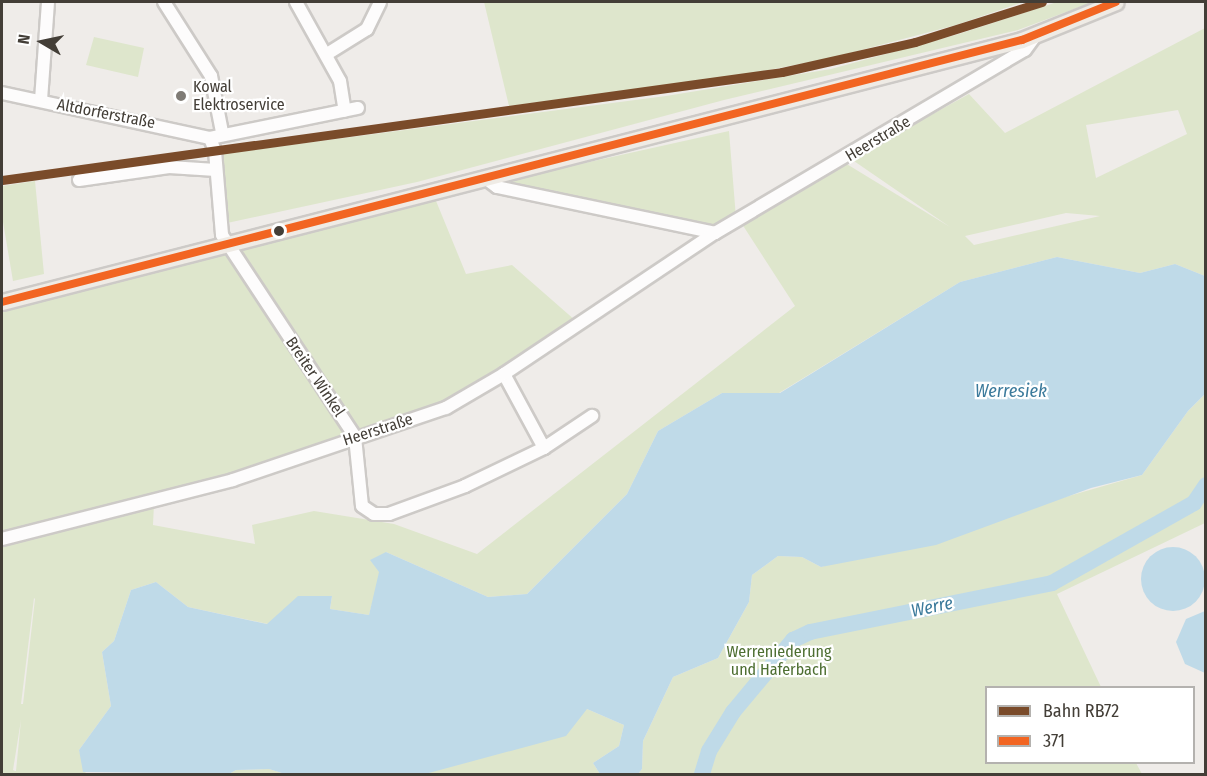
<!DOCTYPE html>
<html>
<head>
<meta charset="utf-8">
<style>
	body { margin:0 }
	#map { position:relative; width:1207px; height:776px; overflow:hidden; background:#efece9; font-family:"Fira Sans Condensed",sans-serif }
	div>[style] { position:absolute }
	[style*='--x'] { left:calc(var(--x)*1px); top:calc(var(--y)*1px); width:calc(var(--w)*1px); rotate:calc(var(--a)*1deg) }
	.green>* { inset:0; background:#dee6cc }
	.water>* { inset:0; background:#bfdae8 }
	.round { border-radius:50% }
	.river>* { height:16px; margin:-8px; padding:0 8px; transform-origin:8px; border-radius:8px; background:#bfdae8 }
	.roads { filter:drop-shadow(2px 0 #cdcac7) drop-shadow(-2px 0 #cdcac7) drop-shadow(0 2px #cdcac7) drop-shadow(0 -2px #cdcac7) }
	.minor>* { height:12px; margin:-6px; padding:0 6px; transform-origin:6px; border-radius:6px; background:#fdfcfc }
	.major>* { height:15px; margin:-7.5px; padding:0 7.5px; transform-origin:7.5px; border-radius:7.5px; background:#efebe5 }
	.bus-1>* { height:8px; margin:-4px; padding:0 4px; transform-origin:4px; border-radius:4px; background:#f26522 }
	.rail-1>* { height:9px; margin:-4.5px; padding:0 4.5px; transform-origin:4.5px; border-radius:4.5px; background:#7a4b2a }
	.dots>* { width:16px; height:16px; translate:-50% -50%; box-sizing:border-box; border:3px solid #fff; border-radius:50% }
	span { translate:-50% -50%; white-space:nowrap; text-align:center; line-height:1.15; -webkit-text-stroke:4.5px #fff; paint-order:stroke }
	.poi-label { font-size:16px; color:#433e37 }
	.left { translate:0 -50%; text-align:left }
	.street-label { font-size:16px; color:#433e37 }
	.park-label { font-size:16px; color:#4d6e31 }
	.water-label { font-size:18px; color:#3b7a9b; font-style:italic }
	.frame { position:absolute; inset:0; border:3px solid #433e37; pointer-events:none }
	.legend { position:absolute; left:985px; top:686px; width:210px; height:78px; box-sizing:border-box; background:#fff; border:2px solid #b4b2af; margin:0; padding:8px 10px; list-style:none; font-size:18px; color:#433e37 }
	.legend li { display:flex; align-items:center; gap:12px; height:30px }
	.legend b { width:30px; border:2px solid #b4b2af }
	.north { position:absolute; left:12px; top:12px; width:60px; height:60px; -webkit-text-stroke:4px #fff; paint-order:stroke; rotate:279deg; font-size:16px; font-weight:700; line-height:24px; text-align:center; color:#433e37 }
	.north::after { content:''; display:block; margin:auto; width:21px; height:27px; background:#433e37; clip-path:polygon(50% 0,100% 100%,50% 72%,0 100%) }
</style>
</head>
<body>
<div id="map">
	<div class="green">
		<i style="clip-path:polygon(484px 2px,1023px 2px,956px 25px,831px 58px,747px 74px,509px 106px)"></i>
		<i style="clip-path:polygon(1057px 2px,1093px 2px,1018px 30px,724px 100px,417px 182px,227px 223px,221px 154px,666px 96px,831px 69px,959px 34px)"></i>
		<i style="clip-path:polygon(evenodd,1205px 28px,1205px 276px,1175px 264px,1140px 273px,1057px 257px,960px 282px,779px 393px,722px 393px,658px 431px,627px 494px,527px 594px,488px 597px,386px 552px,369px 615px,330px 609px,332px 596px,268px 624px,188px 607px,156px 582px,131px 590px,114px 641px,102px 652px,111px 706px,79px 750px,86px 774px,2px 774px,2px 308px,434px 196px,466px 274px,512px 265px,576px 321px,446px 402px,236px 472px,42px 525px,154px 504px,153px 525px,255px 544px,252px 525px,314px 511px,394px 524px,477px 554px,795px 306px,742px 224px,845px 163px,950px 227px,851px 159px,969px 94px,1005px 133px,1205px 28px,1178px 110px,1187px 134px,1096px 178px,1086px 125px,1178px 110px,1205px 28px,1066px 213px,1100px 216px,974px 245px,965px 236px,1066px 213px,1205px 28px,34px 598px,35px 599px,23px 704px,21px 704px,34px 598px,1205px 28px,21px 720px,16px 771px,15px 771px,13px 770px,21px 720px)"></i>
		<i style="clip-path:polygon(94px 37px,144px 48px,138px 77px,86px 65px)"></i>
		<i style="clip-path:polygon(729px 131px,736px 218px,712px 227px,499px 182px)"></i>
		<i style="clip-path:polygon(35px 181px,44px 274px,13px 281px,2px 216px,2px 186px)"></i>
		<i style="clip-path:polygon(1205px 394px,1205px 523px,1057px 594px,1101px 687px,986px 688px,986px 762px,1136px 763px,1142px 774px,638px 774px,642px 769px,643px 741px,673px 677px,718px 658px,749px 602px,752px 575px,778px 556px,802px 557px,821px 567px,1142px 475px,1188px 411px)"></i>
		<i style="clip-path:polygon(587px 709px,624px 725px,619px 746px,593px 763px,600px 774px,425px 774px)"></i>
		<i style="clip-path:polygon(269px 769px,285px 774px,229px 774px,236px 770px)"></i>
	</div>
	<div class="water">
		<i style="clip-path:polygon(1057px 257px,1140px 273px,1175px 264px,1205px 276px,1205px 394px,1188px 411px,1142px 475px,1091px 488px,936px 545px,821px 567px,802px 557px,778px 556px,752px 575px,749px 602px,718px 658px,673px 677px,643px 741px,642px 769px,638px 774px,600px 774px,593px 763px,619px 746px,624px 725px,587px 709px,566px 736px,425px 774px,285px 774px,269px 769px,236px 770px,229px 774px,83px 772px,79px 750px,111px 706px,102px 652px,114px 641px,131px 590px,156px 582px,188px 607px,267px 624px,298px 596px,332px 596px,330px 609px,369px 615px,379px 572px,370px 560px,386px 552px,488px 597px,527px 594px,627px 494px,658px 431px,722px 393px,780px 393px,960px 282px)"></i>
		<i class="round" style="left:1141px;top:547px;width:64px;height:64px"></i>
		<i style="clip-path:polygon(1205px 611px,1206px 611px,1205px 673px,1185px 664px,1176px 642px,1186px 619px)"></i>
	</div>
	<div class="river">
		<i style="--x:702;--y:774;--w:24;--a:-73"></i>
		<i style="--x:709;--y:751;--w:46;--a:-58.4"></i>
		<i style="--x:733;--y:712;--w:94;--a:-50.2"></i>
		<i style="--x:793;--y:640;--w:19;--a:-25"></i>
		<i style="--x:810;--y:632;--w:247;--a:-11.4"></i>
		<i style="--x:1052;--y:583;--w:163;--a:-29.4"></i>
		<i style="--x:1194;--y:503;--w:22;--a:-56"></i>
	</div>
	<div class="roads">
		<div class="minor">
			<i style="--x:164;--y:2;--w:88;--a:57.6"></i>
			<i style="--x:211;--y:76;--w:57;--a:78.9"></i>
			<i style="--x:296;--y:2;--w:90;--a:60.9"></i>
			<i style="--x:340;--y:81;--w:30;--a:81"></i>
			<i style="--x:327;--y:54;--w:47;--a:-32"></i>
			<i style="--x:367;--y:29;--w:30;--a:-64"></i>
			<i style="--x:2;--y:93;--w:213;--a:12.2"></i>
			<i style="--x:210;--y:138;--w:151;--a:-11.5"></i>
			<i style="--x:41;--y:100;--w:98;--a:-85.9"></i>
			<i style="--x:210;--y:138;--w:14;--a:69"></i>
			<i style="--x:215;--y:151;--w:84;--a:85.2"></i>
			<i style="--x:222;--y:235;--w:242;--a:56.6"></i>
			<i style="--x:355;--y:437;--w:69;--a:84.2"></i>
			<i style="--x:362;--y:506;--w:14;--a:34"></i>
			<i style="--x:374;--y:514;--w:15;--a:0"></i>
			<i style="--x:389;--y:514;--w:81;--a:-20.2"></i>
			<i style="--x:465;--y:486;--w:88;--a:-25.7"></i>
			<i style="--x:544;--y:448;--w:84;--a:-118.4"></i>
			<i style="--x:485;--y:178;--w:15;--a:37"></i>
			<i style="--x:497;--y:187;--w:223;--a:11.9"></i>
			<i style="--x:79;--y:180;--w:91;--a:-8.2"></i>
			<i style="--x:169;--y:167;--w:47;--a:3.7"></i>
			<i style="--x:544;--y:448;--w:58;--a:-33.7"></i>
			<i style="--x:2;--y:539;--w:238;--a:-14.3"></i>
			<i style="--x:233;--y:480;--w:225;--a:-18.7"></i>
			<i style="--x:446;--y:408;--w:67;--a:-30.4"></i>
			<i style="--x:504;--y:374;--w:254;--a:-33.8"></i>
			<i style="--x:715;--y:233;--w:360;--a:-30.6"></i>
			<i style="--x:1025;--y:50;--w:17;--a:-54"></i>
		</div>
		<div class="major">
			<i style="--x:2;--y:302;--w:1053;--a:-14.41"></i>
			<i style="--x:1022;--y:40;--w:101;--a:-22"></i>
		</div>
	</div>
	<div class="bus-1">
		<i style="--x:2;--y:302;--w:1053;--a:-14.41"></i>
		<i style="--x:1022;--y:40;--w:101;--a:-22"></i>
	</div>
	<div class="rail-1">
		<i style="--x:2;--y:180;--w:787;--a:-7.88"></i>
		<i style="--x:782;--y:72;--w:136;--a:-12.7"></i>
		<i style="--x:915;--y:42;--w:133;--a:-17.5"></i>
	</div>
	<div class="dots">
		<i style="left:181px;top:96px;background:#7f7b75"></i>
		<i style="left:279px;top:231px;background:#433e37"></i>
	</div>
	<div class="poi-label">
		<span class="left" style="left:193px;top:96px">Kowal<br>Elektroservice</span>
	</div>
	<div class="street-label">
		<span style="left:106px;top:114px;rotate:11deg">Altdorferstraße</span>
		<span style="left:878px;top:139px;rotate:-31deg">Heerstraße</span>
		<span style="left:315px;top:377px;rotate:56deg">Breiter Winkel</span>
		<span style="left:378px;top:430px;rotate:-18deg">Heerstraße</span>
	</div>
	<div class="park-label">
		<span style="left:779px;top:661px">Werreniederung<br>und Haferbach</span>
	</div>
	<div class="water-label">
		<span style="left:1011px;top:391px">Werresiek</span>
		<span style="left:932px;top:607px;rotate:-12deg">Werre</span>
	</div>
	<div class="frame"></div>
	<ul class="legend">
	<li><b style="height:8px;background:#7a4b2a"></b>Bahn RB72</li>
	<li><b style="height:8px;background:#f26522"></b>371</li>
	</ul>
	<div class="north">N</div>
</div>
</body>
</html>
